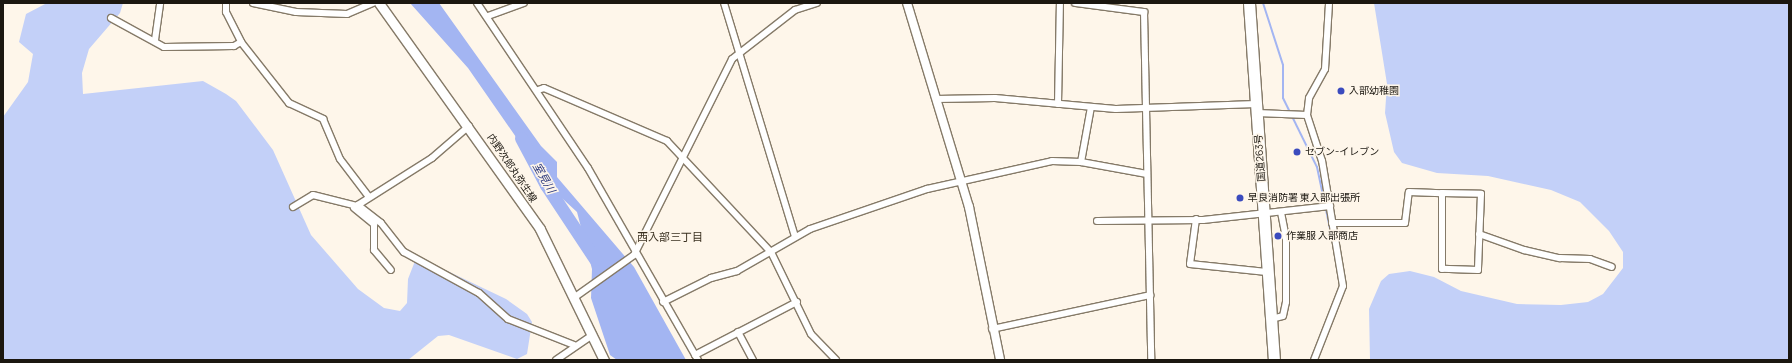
<!DOCTYPE html>
<html>
<head>
<meta charset="utf-8">
<style>
	body { margin:0 }
	#map { position:relative; width:1792px; height:363px; overflow:hidden; background:#fef6ea; font-family:Manrope,"Noto Sans JP",sans-serif }
	div>[style] { position:absolute }
	[style*='--x'] { left:calc(var(--x)*1px); top:calc(var(--y)*1px); width:calc(var(--w)*1px); rotate:calc(var(--a)*1deg) }
	.green>* { inset:0; background:#c3d0f8 }
	.water>* { inset:0; background:#a3b5f2 }
	.stream>* { height:2px; margin:-1px; padding:0 1px; transform-origin:1px; border-radius:1px; background:#a3b5f2 }
	.river>* { height:13px; margin:-6.5px; padding:0 6.5px; transform-origin:6.5px; border-radius:6.5px; background:#a3b5f2 }
	.roads { filter:drop-shadow(1px 0 #857a68) drop-shadow(-1px 0 #857a68) drop-shadow(0 1px #857a68) drop-shadow(0 -1px #857a68) }
	.minor>* { height:6px; margin:-3px; padding:0 3px; transform-origin:3px; border-radius:3px; background:#fff }
	.tertiary>* { height:8px; margin:-4px; padding:0 4px; transform-origin:4px; border-radius:4px; background:#fff }
	.secondary>* { height:9px; margin:-4.5px; padding:0 4.5px; transform-origin:4.5px; border-radius:4.5px; background:#fff }
	.trunk>* { height:11px; margin:-5.5px; padding:0 5.5px; transform-origin:5.5px; border-radius:5.5px; background:#fff }
	.dots>* { width:11px; height:11px; translate:-50% -50%; box-sizing:border-box; border:2px solid #fef6ea; border-radius:50% }
	span { translate:-50% -50%; white-space:nowrap; text-align:center; line-height:1.15; -webkit-text-stroke:3px #fef6ea; paint-order:stroke }
	.poi-label { font-size:10px; color:#1b1710 }
	.left { translate:0 -50%; text-align:left }
	.street-label { font-size:10px; color:#1b1710 }
	.water-label { font-size:11px; color:#2d3a80; font-style:italic }
	.neighbourhood-label { font-size:11px; color:#392f1f }
	.frame { position:absolute; inset:0; border:4px solid #1b1710; pointer-events:none }
</style>
</head>
<body>
<div id="map">
	<div class="green">
		<i style="clip-path:polygon(47px 3px,123px 3px,120px 13px,89px 49px,82px 73px,83px 94px,203px 81px,226px 94px,236px 101px,273px 150px,311px 235px,358px 289px,384px 308px,400px 311px,407px 303px,408px 279px,415px 261px,437px 266px,506px 299px,527px 314px,532px 322px,527px 354px,517px 359px,449px 335px,438px 336px,408px 360px,3px 360px,3px 117px,28px 82px,33px 54px,19px 42px,26px 14px)"></i>
		<i style="clip-path:polygon(1374px 3px,1789px 3px,1789px 360px,1370px 360px,1369px 309px,1381px 281px,1389px 274px,1410px 271px,1434px 277px,1461px 291px,1517px 304px,1561px 305px,1588px 302px,1603px 294px,1623px 268px,1623px 252px,1609px 231px,1580px 202px,1551px 190px,1488px 176px,1437px 173px,1402px 163px,1394px 152px,1385px 113px,1387px 84px)"></i>
	</div>
	<div class="water">
		<i style="clip-path:polygon(410px 3px,439px 3px,541px 146px,557px 162px,557px 177px,634px 267px,686px 360px,617px 360px,610px 355px,591px 298px,592px 269px,577px 212px,552px 189px,532px 153px,525px 150px,468px 68px)"></i>
	</div>
	<div class="stream">
		<i style="--x:1263;--y:3;--w:65;--a:72.1"></i>
		<i style="--x:1283;--y:65;--w:33;--a:90"></i>
		<i style="--x:1283;--y:98;--w:77;--a:63.8"></i>
		<i style="--x:1317;--y:167;--w:78;--a:78.1"></i>
		<i style="--x:1311;--y:359;--w:26;--a:-67"></i>
	</div>
	<div class="river">
		<i style="--x:521;--y:138;--w:53;--a:62"></i>
		<i style="--x:546;--y:185;--w:89;--a:56.5"></i>
	</div>
	<div class="roads">
		<div class="minor">
			<i style="--x:226;--y:3;--w:9;--a:90"></i>
			<i style="--x:226;--y:12;--w:34;--a:63"></i>
			<i style="--x:241;--y:42;--w:78;--a:51.8"></i>
			<i style="--x:289;--y:103;--w:38;--a:25"></i>
			<i style="--x:323;--y:119;--w:43;--a:67"></i>
			<i style="--x:340;--y:159;--w:48;--a:52.7"></i>
			<i style="--x:253;--y:3;--w:44;--a:11.8"></i>
			<i style="--x:296;--y:12;--w:51;--a:2.2"></i>
			<i style="--x:347;--y:14;--w:28;--a:-23"></i>
			<i style="--x:477;--y:3;--w:199;--a:56.1"></i>
			<i style="--x:588;--y:168;--w:221;--a:60.2"></i>
			<i style="--x:724;--y:3;--w:244;--a:73.1"></i>
			<i style="--x:1075;--y:3;--w:70;--a:7.4"></i>
			<i style="--x:1144;--y:12;--w:348;--a:88.8"></i>
			<i style="--x:488;--y:16;--w:38;--a:-20"></i>
			<i style="--x:111;--y:18;--w:60;--a:28.7"></i>
			<i style="--x:164;--y:47;--w:70;--a:-0.8"></i>
			<i style="--x:234;--y:46;--w:8;--a:-30"></i>
			<i style="--x:155;--y:40;--w:37;--a:-82"></i>
			<i style="--x:538;--y:90;--w:6;--a:-18"></i>
			<i style="--x:544;--y:88;--w:134;--a:23.3"></i>
			<i style="--x:667;--y:141;--w:152;--a:46.9"></i>
			<i style="--x:771;--y:252;--w:91;--a:64"></i>
			<i style="--x:811;--y:334;--w:36;--a:46"></i>
			<i style="--x:936;--y:99;--w:59;--a:-1"></i>
			<i style="--x:995;--y:98;--w:121;--a:5.2"></i>
			<i style="--x:1116;--y:109;--w:140;--a:-2"></i>
			<i style="--x:1058;--y:104;--w:101;--a:-88.9"></i>
			<i style="--x:1091;--y:107;--w:56;--a:100.3"></i>
			<i style="--x:1081;--y:162;--w:67;--a:10.3"></i>
			<i style="--x:1257;--y:113;--w:50;--a:2.3"></i>
			<i style="--x:469;--y:126;--w:49;--a:139.1"></i>
			<i style="--x:432;--y:158;--w:88;--a:147.6"></i>
			<i style="--x:358;--y:205;--w:29;--a:38"></i>
			<i style="--x:381;--y:223;--w:37;--a:52"></i>
			<i style="--x:404;--y:252;--w:85;--a:28.7"></i>
			<i style="--x:479;--y:293;--w:39;--a:42"></i>
			<i style="--x:508;--y:319;--w:71;--a:21.5"></i>
			<i style="--x:293;--y:207;--w:23;--a:-31"></i>
			<i style="--x:313;--y:195;--w:45;--a:14"></i>
			<i style="--x:354;--y:208;--w:26;--a:39"></i>
			<i style="--x:374;--y:224;--w:26;--a:90"></i>
			<i style="--x:374;--y:250;--w:26;--a:50"></i>
			<i style="--x:1196;--y:219;--w:45;--a:97.6"></i>
			<i style="--x:1190;--y:264;--w:77;--a:5.9"></i>
			<i style="--x:1097;--y:221;--w:106;--a:-0.5"></i>
			<i style="--x:1203;--y:220;--w:128;--a:-6.3"></i>
			<i style="--x:1332;--y:223;--w:73;--a:0"></i>
			<i style="--x:1405;--y:223;--w:31;--a:-83"></i>
			<i style="--x:1409;--y:192;--w:33;--a:2"></i>
			<i style="--x:1442;--y:193;--w:39;--a:1"></i>
			<i style="--x:1481;--y:194;--w:76;--a:92.3"></i>
			<i style="--x:1478;--y:270;--w:36;--a:-178"></i>
			<i style="--x:1442;--y:269;--w:76;--a:-90"></i>
			<i style="--x:1479;--y:234;--w:48;--a:19.6"></i>
			<i style="--x:1524;--y:250;--w:37;--a:13"></i>
			<i style="--x:1560;--y:258;--w:30;--a:2"></i>
			<i style="--x:1590;--y:259;--w:23;--a:20"></i>
			<i style="--x:575;--y:297;--w:72;--a:-35.4"></i>
			<i style="--x:634;--y:255;--w:219;--a:-63.4"></i>
			<i style="--x:732;--y:59;--w:80;--a:-37.9"></i>
			<i style="--x:795;--y:10;--w:23;--a:-18"></i>
			<i style="--x:663;--y:302;--w:54;--a:-26.6"></i>
			<i style="--x:711;--y:278;--w:27;--a:-15"></i>
			<i style="--x:737;--y:271;--w:84;--a:-29.9"></i>
			<i style="--x:810;--y:229;--w:124;--a:-18.9"></i>
			<i style="--x:927;--y:189;--w:128;--a:-12.6"></i>
			<i style="--x:1052;--y:161;--w:29;--a:2"></i>
			<i style="--x:1271;--y:319;--w:12;--a:-14"></i>
			<i style="--x:1283;--y:316;--w:14;--a:-78"></i>
			<i style="--x:1286;--y:302;--w:64;--a:-90"></i>
			<i style="--x:1286;--y:238;--w:25;--a:-101"></i>
			<i style="--x:992;--y:329;--w:162;--a:-12.1"></i>
			<i style="--x:738;--y:332;--w:32;--a:62"></i>
			<i style="--x:695;--y:355;--w:115;--a:-27.5"></i>
			<i style="--x:556;--y:360;--w:42;--a:-34.4"></i>
			<i style="--x:1314;--y:360;--w:79;--a:-68.6"></i>
			<i style="--x:1343;--y:286;--w:127;--a:-99.5"></i>
			<i style="--x:1322;--y:161;--w:48;--a:-108.1"></i>
			<i style="--x:1307;--y:115;--w:17;--a:-83"></i>
			<i style="--x:1309;--y:98;--w:33;--a:-61"></i>
			<i style="--x:1325;--y:69;--w:66;--a:-86.5"></i>
		</div>
		<div class="tertiary">
			<i style="--x:907;--y:3;--w:213;--a:73.1"></i>
			<i style="--x:969;--y:207;--w:156;--a:78.5"></i>
		</div>
		<div class="secondary">
			<i style="--x:379;--y:3;--w:277;--a:54.5"></i>
			<i style="--x:540;--y:229;--w:146;--a:64"></i>
		</div>
		<div class="trunk">
			<i style="--x:1249;--y:3;--w:358;--a:86"></i>
		</div>
	</div>
	<div class="dots">
		<i style="left:1341px;top:91px;background:#3b4bbe"></i>
		<i style="left:1297px;top:152px;background:#3b4bbe"></i>
		<i style="left:1240px;top:198px;background:#3b4bbe"></i>
		<i style="left:1278px;top:236px;background:#3b4bbe"></i>
	</div>
	<div class="poi-label">
		<span class="left" style="left:1349px;top:91px">入部幼稚園</span>
		<span class="left" style="left:1305px;top:152px">セブン-イレブン</span>
		<span class="left" style="left:1248px;top:198px">早良消防署 東入部出張所</span>
		<span class="left" style="left:1286px;top:236px">作業服 入部商店</span>
	</div>
	<div class="street-label">
		<span style="left:1260px;top:158px;rotate:-94deg">国道263号</span>
		<span style="left:512px;top:168px;rotate:56deg">内野次郎丸弥生線</span>
	</div>
	<div class="water-label">
		<span style="left:544px;top:178px;rotate:60deg">室見川</span>
	</div>
	<div class="neighbourhood-label">
		<span style="left:670px;top:237px">西入部三丁目</span>
	</div>
	<div class="frame"></div>
</div>
</body>
</html>
